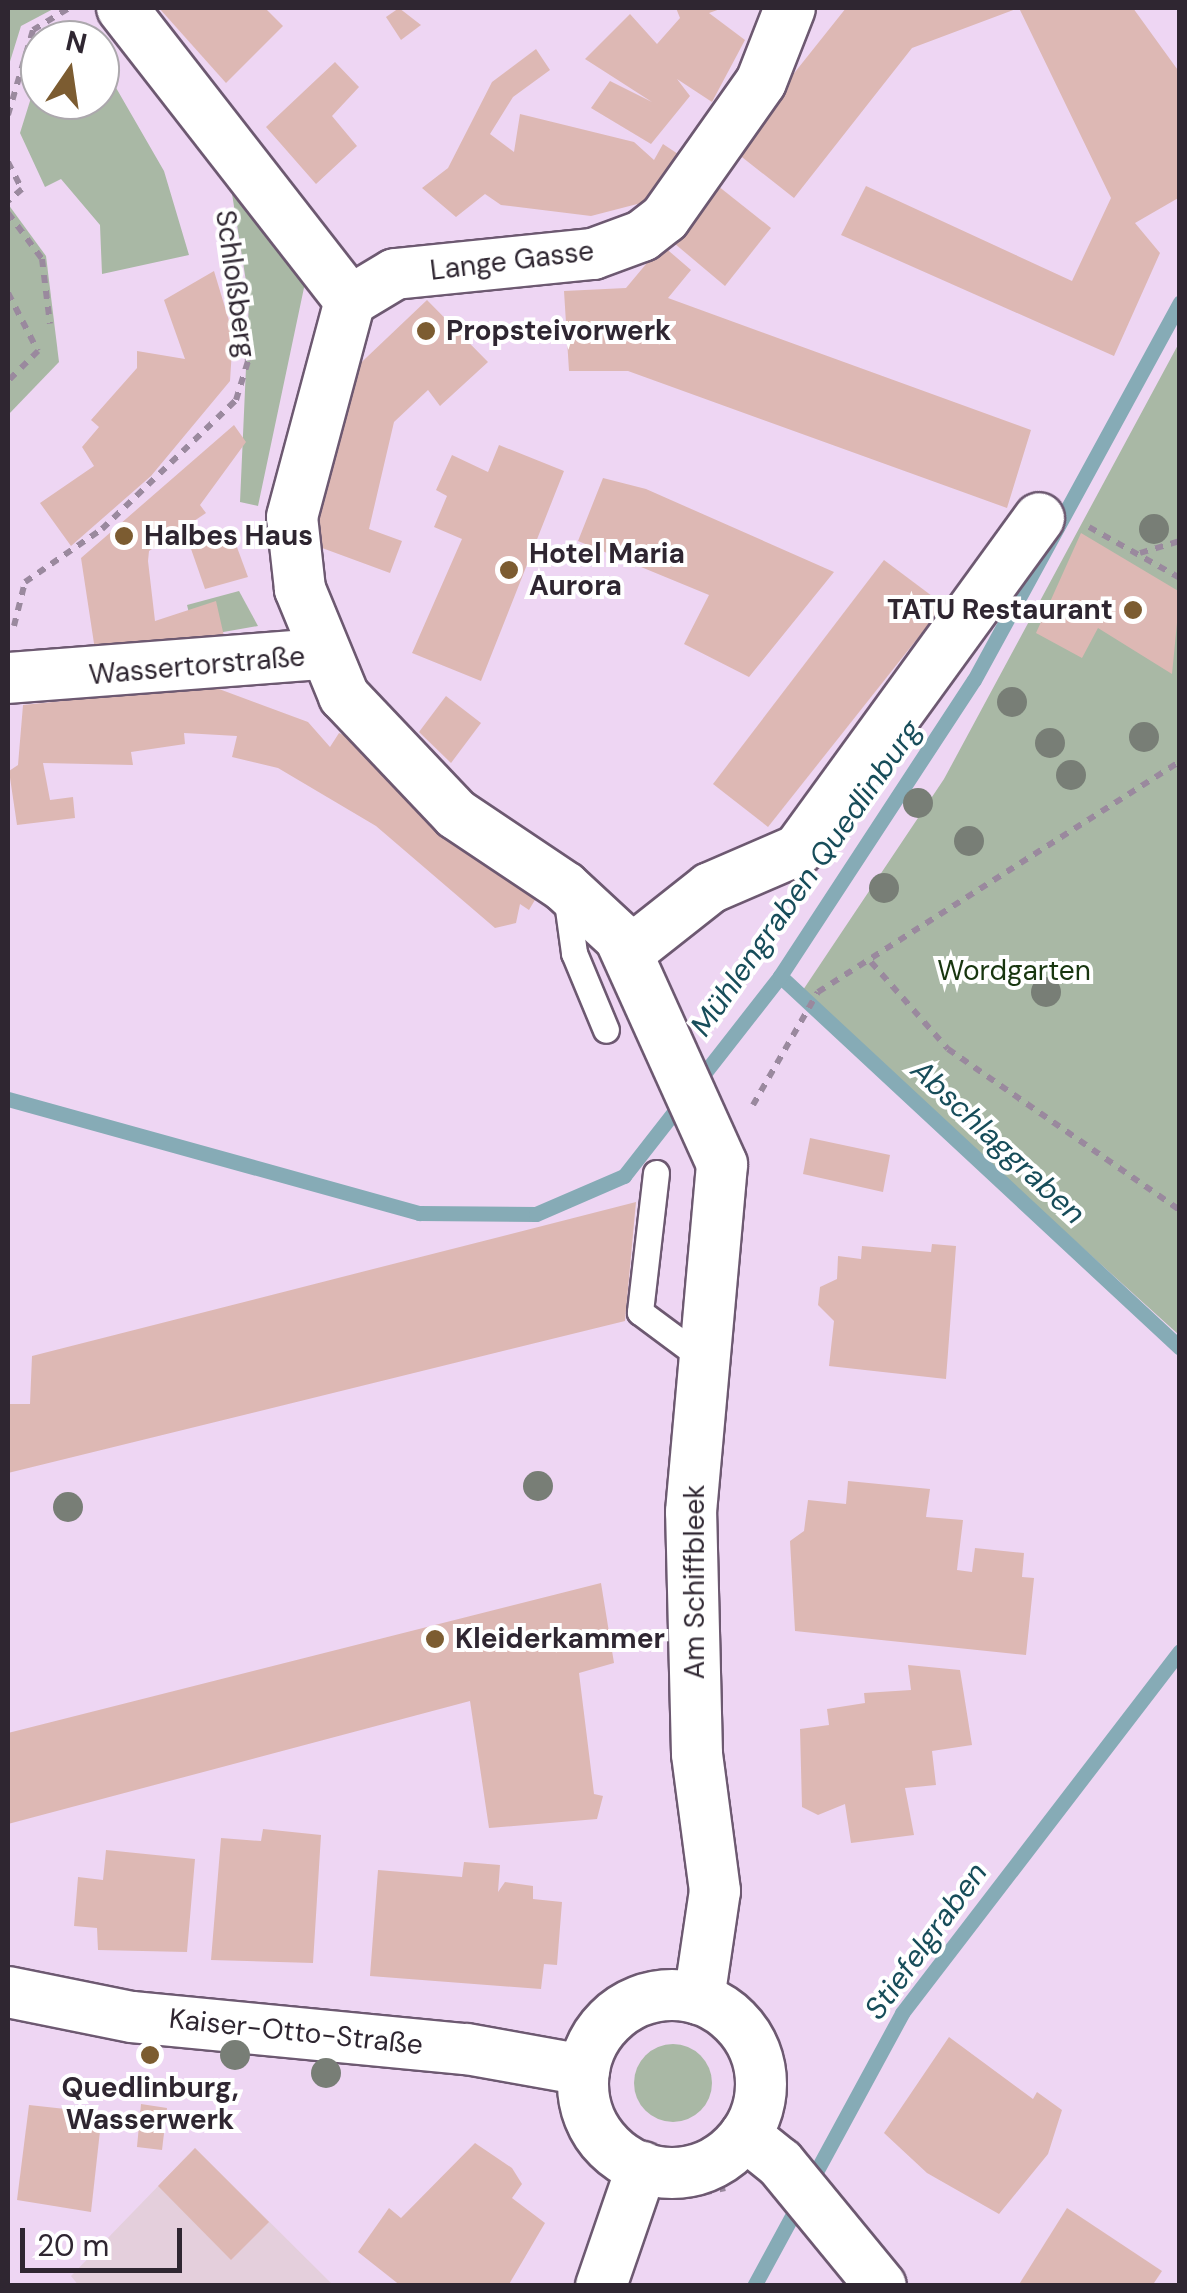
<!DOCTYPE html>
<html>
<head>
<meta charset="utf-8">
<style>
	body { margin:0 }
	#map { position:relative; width:1187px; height:2293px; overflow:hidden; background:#eed6f3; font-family:"DM Sans",sans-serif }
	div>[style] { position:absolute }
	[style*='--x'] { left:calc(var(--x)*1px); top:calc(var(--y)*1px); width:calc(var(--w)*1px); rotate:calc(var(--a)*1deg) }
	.education>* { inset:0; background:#e4cfdc }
	.green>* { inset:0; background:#a9b8a5 }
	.round { border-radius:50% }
	.stream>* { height:15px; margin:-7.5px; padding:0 7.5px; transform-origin:7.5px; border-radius:7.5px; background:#86abb6 }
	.building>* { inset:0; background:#ddb8b4 }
	.path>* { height:6px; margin-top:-3px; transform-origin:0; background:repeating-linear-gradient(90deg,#9a899e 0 8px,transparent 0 16px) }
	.roads { filter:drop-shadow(2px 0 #6d5971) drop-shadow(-2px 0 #6d5971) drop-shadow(0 2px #6d5971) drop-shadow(0 -2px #6d5971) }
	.lane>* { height:25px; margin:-12.5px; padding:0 12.5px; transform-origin:12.5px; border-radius:12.5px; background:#fff }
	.street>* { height:50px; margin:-25px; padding:0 25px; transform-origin:25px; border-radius:25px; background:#fff }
	.street>.ring { margin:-25px; padding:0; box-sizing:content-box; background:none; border:50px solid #fff; border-radius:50% }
	.trees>* { width:30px; height:30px; margin:-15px; border-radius:50%; background:#787e76 }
	.dots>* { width:28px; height:28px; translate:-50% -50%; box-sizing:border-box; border:5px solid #fff; border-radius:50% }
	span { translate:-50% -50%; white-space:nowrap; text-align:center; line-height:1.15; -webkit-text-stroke:8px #fff; paint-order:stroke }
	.street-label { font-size:28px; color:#2f2631 }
	.poi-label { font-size:28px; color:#2f2631; font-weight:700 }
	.left { translate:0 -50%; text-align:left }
	.right { translate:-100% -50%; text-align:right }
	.park-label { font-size:28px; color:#18360f }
	.water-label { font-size:30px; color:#174d5a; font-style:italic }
	.frame { position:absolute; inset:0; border:10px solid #2f2631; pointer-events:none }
	.north { position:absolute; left:20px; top:20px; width:100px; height:100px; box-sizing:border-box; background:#fff; border:2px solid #aca8ad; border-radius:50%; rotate:13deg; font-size:28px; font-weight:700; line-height:40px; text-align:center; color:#2f2631 }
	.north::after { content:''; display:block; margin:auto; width:35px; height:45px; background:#7c5c31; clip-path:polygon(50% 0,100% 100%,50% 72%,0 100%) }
	.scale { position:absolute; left:20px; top:2228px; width:162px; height:45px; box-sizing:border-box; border:5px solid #2f2631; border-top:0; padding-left:12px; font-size:30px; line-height:35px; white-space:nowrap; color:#2f2631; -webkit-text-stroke:8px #fff; paint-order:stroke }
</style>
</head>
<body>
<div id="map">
	<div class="education">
		<i style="clip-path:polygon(195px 2148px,333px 2285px,79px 2286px,71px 2276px)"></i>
	</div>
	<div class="green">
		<i style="clip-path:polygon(8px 8px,55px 8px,21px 26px,8px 68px)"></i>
		<i style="clip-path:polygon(100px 60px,164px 171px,189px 255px,102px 274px,100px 225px,61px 179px,45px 187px,20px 133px,40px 69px,40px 100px,100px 100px)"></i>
		<i style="clip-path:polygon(229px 175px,305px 283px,258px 506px,240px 502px,249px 300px)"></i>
		<i style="clip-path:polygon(8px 204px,46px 256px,59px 362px,8px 415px)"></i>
		<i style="clip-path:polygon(1179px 343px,1179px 1335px,801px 993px,944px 779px)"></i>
		<i style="clip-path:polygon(239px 591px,258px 626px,195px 637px,187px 605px)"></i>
		<i class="round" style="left:634px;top:2044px;width:78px;height:78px"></i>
	</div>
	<div class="stream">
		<i style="--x:780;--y:976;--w:546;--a:42.92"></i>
		<i style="--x:8;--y:1099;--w:427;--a:15.5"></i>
		<i style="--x:419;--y:1213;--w:117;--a:0.5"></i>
		<i style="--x:536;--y:1214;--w:96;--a:-23.4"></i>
		<i style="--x:624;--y:1176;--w:254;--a:-52"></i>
		<i style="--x:780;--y:976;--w:354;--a:-56.8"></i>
		<i style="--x:974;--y:680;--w:430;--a:-61.4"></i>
		<i style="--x:754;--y:2286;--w:311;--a:-61.5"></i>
		<i style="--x:902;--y:2013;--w:456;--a:-52.5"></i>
	</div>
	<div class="building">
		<i style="clip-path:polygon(159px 8px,265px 8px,283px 26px,226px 83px)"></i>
		<i style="clip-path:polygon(399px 8px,421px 25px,401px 40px,386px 17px)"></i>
		<i style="clip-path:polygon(676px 8px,723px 8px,709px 13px,745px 40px,712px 102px,677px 79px,690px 96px,651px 144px,591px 108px,610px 81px,652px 102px,585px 59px,630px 14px,657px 44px,680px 18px)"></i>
		<i style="clip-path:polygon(846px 8px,1133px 8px,1180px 73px,1180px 197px,1135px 223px,1160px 253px,1114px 356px,841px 235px,866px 186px,1072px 281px,1111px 198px,1019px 8px,912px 48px,794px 198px,733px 150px)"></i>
		<i style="clip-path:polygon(536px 49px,550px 70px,513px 97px,490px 134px,514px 152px,520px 114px,634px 142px,654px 160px,663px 144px,681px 156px,645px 202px,591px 216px,501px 205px,485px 194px,456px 217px,422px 188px,448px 168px,492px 82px)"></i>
		<i style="clip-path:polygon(335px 62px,359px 87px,332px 116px,357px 146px,316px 184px,266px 127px)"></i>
		<i style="clip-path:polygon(713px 182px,771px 228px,725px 286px,668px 238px)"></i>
		<i style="clip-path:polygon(662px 245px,691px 270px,668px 298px,1031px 430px,1007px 508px,628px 371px,569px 371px,564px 291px,626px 288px)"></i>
		<i style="clip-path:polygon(214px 271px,233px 334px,230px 381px,151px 476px,71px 546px,40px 503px,94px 466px,82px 447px,99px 427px,91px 420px,137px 368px,137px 351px,185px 359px,164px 300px)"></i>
		<i style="clip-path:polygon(427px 300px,488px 362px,440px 406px,428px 390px,394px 422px,369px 529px,402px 541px,390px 573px,314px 545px,318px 508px,347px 376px)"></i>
		<i style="clip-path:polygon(234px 425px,246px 442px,200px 505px,206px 513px,149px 551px,148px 561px,155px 621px,216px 601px,226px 645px,95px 650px,81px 558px)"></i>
		<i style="clip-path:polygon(499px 445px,564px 471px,481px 681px,412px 653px,462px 539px,434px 527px,447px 496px,436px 490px,452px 455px,488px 472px)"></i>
		<i style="clip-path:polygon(603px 478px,646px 489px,834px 572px,749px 677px,684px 644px,709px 595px,578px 541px)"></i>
		<i style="clip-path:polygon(231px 531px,248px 577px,205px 589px,190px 546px)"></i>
		<i style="clip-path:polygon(1081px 533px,1180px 592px,1172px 674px,1098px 628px,1082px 658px,1036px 633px)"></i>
		<i style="clip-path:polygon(884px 560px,944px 605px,768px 827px,713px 784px)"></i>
		<i style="clip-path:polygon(211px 686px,308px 722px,330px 747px,339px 733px,356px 740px,542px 888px,529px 910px,520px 904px,516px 923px,495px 928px,376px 826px,278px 768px,232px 757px,237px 736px,184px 733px,185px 744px,131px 752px,133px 765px,43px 763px,50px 800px,73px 797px,75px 818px,17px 825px,9px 771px,18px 765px,23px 705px)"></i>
		<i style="clip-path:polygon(446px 696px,481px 723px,451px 763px,419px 732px)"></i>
		<i style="clip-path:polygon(810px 1138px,890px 1155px,883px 1192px,803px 1174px)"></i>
		<i style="clip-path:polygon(636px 1202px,625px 1321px,8px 1473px,8px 1404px,30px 1404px,32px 1356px)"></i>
		<i style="clip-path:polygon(932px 1244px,956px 1246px,946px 1379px,829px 1366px,834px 1321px,818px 1305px,820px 1287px,837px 1279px,838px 1256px,861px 1259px,862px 1246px,931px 1252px)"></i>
		<i style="clip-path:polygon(848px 1481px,930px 1489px,926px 1517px,963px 1520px,957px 1570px,972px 1572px,975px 1548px,1024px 1553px,1022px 1577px,1034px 1578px,1026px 1655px,795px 1631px,790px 1541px,804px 1531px,808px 1500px,846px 1504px)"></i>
		<i style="clip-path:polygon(601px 1583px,614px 1663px,579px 1673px,594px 1794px,603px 1796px,597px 1819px,489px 1828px,470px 1701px,8px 1824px,8px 1733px)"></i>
		<i style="clip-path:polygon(908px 1665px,960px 1670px,972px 1745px,932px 1751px,936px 1785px,905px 1788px,914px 1835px,851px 1843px,845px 1804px,818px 1815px,802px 1807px,800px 1729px,829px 1725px,827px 1709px,865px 1703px,864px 1693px,911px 1690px)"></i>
		<i style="clip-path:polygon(263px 1829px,321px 1835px,313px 1963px,211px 1960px,221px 1838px,261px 1841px)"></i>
		<i style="clip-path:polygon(106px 1850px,195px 1859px,187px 1952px,98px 1950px,97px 1928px,74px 1926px,78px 1877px,103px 1880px)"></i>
		<i style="clip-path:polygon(464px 1862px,500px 1865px,498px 1892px,505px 1882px,533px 1886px,533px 1899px,562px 1902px,557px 1965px,544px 1964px,541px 1989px,370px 1976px,378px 1870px,462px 1877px)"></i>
		<i style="clip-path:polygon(949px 2037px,1033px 2099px,1037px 2092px,1062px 2110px,1048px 2154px,999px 2214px,927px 2173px,884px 2133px)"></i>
		<i style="clip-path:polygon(141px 2104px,167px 2108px,162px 2150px,137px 2147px)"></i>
		<i style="clip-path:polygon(29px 2105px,102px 2113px,91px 2212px,17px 2200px)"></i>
		<i style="clip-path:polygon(475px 2143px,512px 2168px,522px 2184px,512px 2198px,545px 2223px,508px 2286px,401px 2286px,358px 2252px,389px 2208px,401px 2218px)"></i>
		<i style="clip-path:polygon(195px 2148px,269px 2222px,231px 2260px,158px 2186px)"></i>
		<i style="clip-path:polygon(1067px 2208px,1162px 2271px,1152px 2286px,1018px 2286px)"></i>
	</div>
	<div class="path">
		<i style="--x:8;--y:115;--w:89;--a:-73.6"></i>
		<i style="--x:33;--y:30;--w:42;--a:-31.4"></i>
		<i style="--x:8;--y:162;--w:30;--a:63"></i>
		<i style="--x:22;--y:189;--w:18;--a:139"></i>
		<i style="--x:8;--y:213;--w:57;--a:53.5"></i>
		<i style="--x:42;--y:259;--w:65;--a:83"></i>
		<i style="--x:8;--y:293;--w:65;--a:62.7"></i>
		<i style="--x:38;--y:351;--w:42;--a:135"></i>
		<i style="--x:1089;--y:527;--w:104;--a:29.3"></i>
		<i style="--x:1140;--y:553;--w:42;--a:-16.7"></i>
		<i style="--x:14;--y:626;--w:45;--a:-76"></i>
		<i style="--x:25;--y:582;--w:93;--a:-34.5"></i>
		<i style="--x:102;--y:529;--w:186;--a:-43.9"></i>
		<i style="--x:236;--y:400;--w:41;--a:-72.9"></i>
		<i style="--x:248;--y:361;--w:125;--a:-97.8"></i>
		<i style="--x:871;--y:962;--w:116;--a:48.5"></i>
		<i style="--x:948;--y:1049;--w:282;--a:34.8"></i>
		<i style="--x:753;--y:1105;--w:130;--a:-60.1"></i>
		<i style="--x:818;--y:992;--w:429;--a:-32.5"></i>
		<i style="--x:688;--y:2196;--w:38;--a:-12"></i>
	</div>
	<div class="roads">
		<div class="lane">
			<i style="--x:565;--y:887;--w:67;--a:82.2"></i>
			<i style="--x:574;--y:953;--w:83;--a:67.4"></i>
			<i style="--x:656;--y:1173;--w:140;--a:96.6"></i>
			<i style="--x:640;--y:1312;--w:82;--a:36.6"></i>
		</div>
		<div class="street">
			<i style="--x:122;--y:8;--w:371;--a:52.1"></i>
			<i style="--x:8;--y:678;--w:314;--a:-4.4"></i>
			<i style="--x:629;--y:952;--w:103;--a:-38.3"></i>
			<i style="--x:710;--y:888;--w:96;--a:-23.4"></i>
			<i style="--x:798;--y:850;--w:410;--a:-54"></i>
			<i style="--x:8;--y:1992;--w:126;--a:11.4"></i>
			<i style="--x:132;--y:2017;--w:337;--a:5.5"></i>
			<i style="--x:467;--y:2049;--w:119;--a:10.2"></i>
			<i class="ring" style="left:583px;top:1995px;width:128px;height:128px"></i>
			<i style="--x:699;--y:1999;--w:109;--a:-81.6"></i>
			<i style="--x:715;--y:1891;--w:138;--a:-97.5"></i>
			<i style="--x:697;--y:1754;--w:242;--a:-91.4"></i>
			<i style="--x:691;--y:1512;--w:349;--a:-84.9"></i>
			<i style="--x:722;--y:1164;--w:248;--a:-114.3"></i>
			<i style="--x:620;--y:938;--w:75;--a:-137.2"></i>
			<i style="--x:565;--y:887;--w:131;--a:-146.2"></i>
			<i style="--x:456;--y:814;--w:163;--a:-133.5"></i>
			<i style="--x:344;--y:696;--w:116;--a:-112.4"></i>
			<i style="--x:300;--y:589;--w:72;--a:-96.3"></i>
			<i style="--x:292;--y:517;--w:224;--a:-75"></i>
			<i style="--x:350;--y:301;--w:52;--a:-31"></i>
			<i style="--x:395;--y:274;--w:199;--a:-5.8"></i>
			<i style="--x:593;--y:254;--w:52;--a:-20.2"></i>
			<i style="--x:642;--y:236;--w:29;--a:-38"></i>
			<i style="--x:665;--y:218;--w:166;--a:-54.8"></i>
			<i style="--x:761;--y:82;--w:79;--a:-68.6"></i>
			<i style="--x:745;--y:2135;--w:45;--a:38.7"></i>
			<i style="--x:780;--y:2163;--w:159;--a:50.6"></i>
			<i style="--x:601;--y:2286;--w:126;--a:-71"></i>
		</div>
	</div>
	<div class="trees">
		<i style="left:1154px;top:529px"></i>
		<i style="left:1012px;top:702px"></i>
		<i style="left:1144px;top:737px"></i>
		<i style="left:1050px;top:743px"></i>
		<i style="left:1071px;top:775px"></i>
		<i style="left:918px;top:803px"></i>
		<i style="left:969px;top:841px"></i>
		<i style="left:884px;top:888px"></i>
		<i style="left:1046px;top:992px"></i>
		<i style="left:538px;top:1486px"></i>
		<i style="left:68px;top:1507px"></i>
		<i style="left:235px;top:2055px"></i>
		<i style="left:326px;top:2073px"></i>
	</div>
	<div class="dots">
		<i style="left:426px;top:331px;background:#7c5c31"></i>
		<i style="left:124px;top:536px;background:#7c5c31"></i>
		<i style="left:509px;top:570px;background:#7c5c31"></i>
		<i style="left:1133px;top:610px;background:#7c5c31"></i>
		<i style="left:435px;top:1639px;background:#7c5c31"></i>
		<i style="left:150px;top:2055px;background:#7c5c31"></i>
	</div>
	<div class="street-label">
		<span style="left:512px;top:261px;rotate:-7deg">Lange Gasse</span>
		<span style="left:235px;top:284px;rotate:82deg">Schloßberg</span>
		<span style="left:197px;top:666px;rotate:-5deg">Wassertorstraße</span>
		<span style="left:695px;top:1582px;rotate:-90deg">Am Schiffbleek</span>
		<span style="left:296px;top:2032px;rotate:6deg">Kaiser-Otto-Straße</span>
	</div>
	<div class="poi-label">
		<span class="left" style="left:446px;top:331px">Propsteivorwerk</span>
		<span class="left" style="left:144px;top:536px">Halbes Haus</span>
		<span class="left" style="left:529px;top:570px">Hotel Maria<br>Aurora</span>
		<span class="right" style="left:1113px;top:610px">TATU Restaurant</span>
		<span class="left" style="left:455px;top:1639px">Kleiderkammer</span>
		<span style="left:150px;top:2104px">Quedlinburg,<br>Wasserwerk</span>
	</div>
	<div class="park-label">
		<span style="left:1014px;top:971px">Wordgarten</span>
	</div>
	<div class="water-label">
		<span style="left:806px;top:878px;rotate:-55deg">Mühlengraben Quedlinburg</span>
		<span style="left:998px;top:1142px;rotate:43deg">Abschlaggraben</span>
		<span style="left:926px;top:1941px;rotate:-54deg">Stiefelgraben</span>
	</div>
	<div class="frame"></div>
	<div class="north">N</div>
	<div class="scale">20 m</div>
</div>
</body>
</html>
